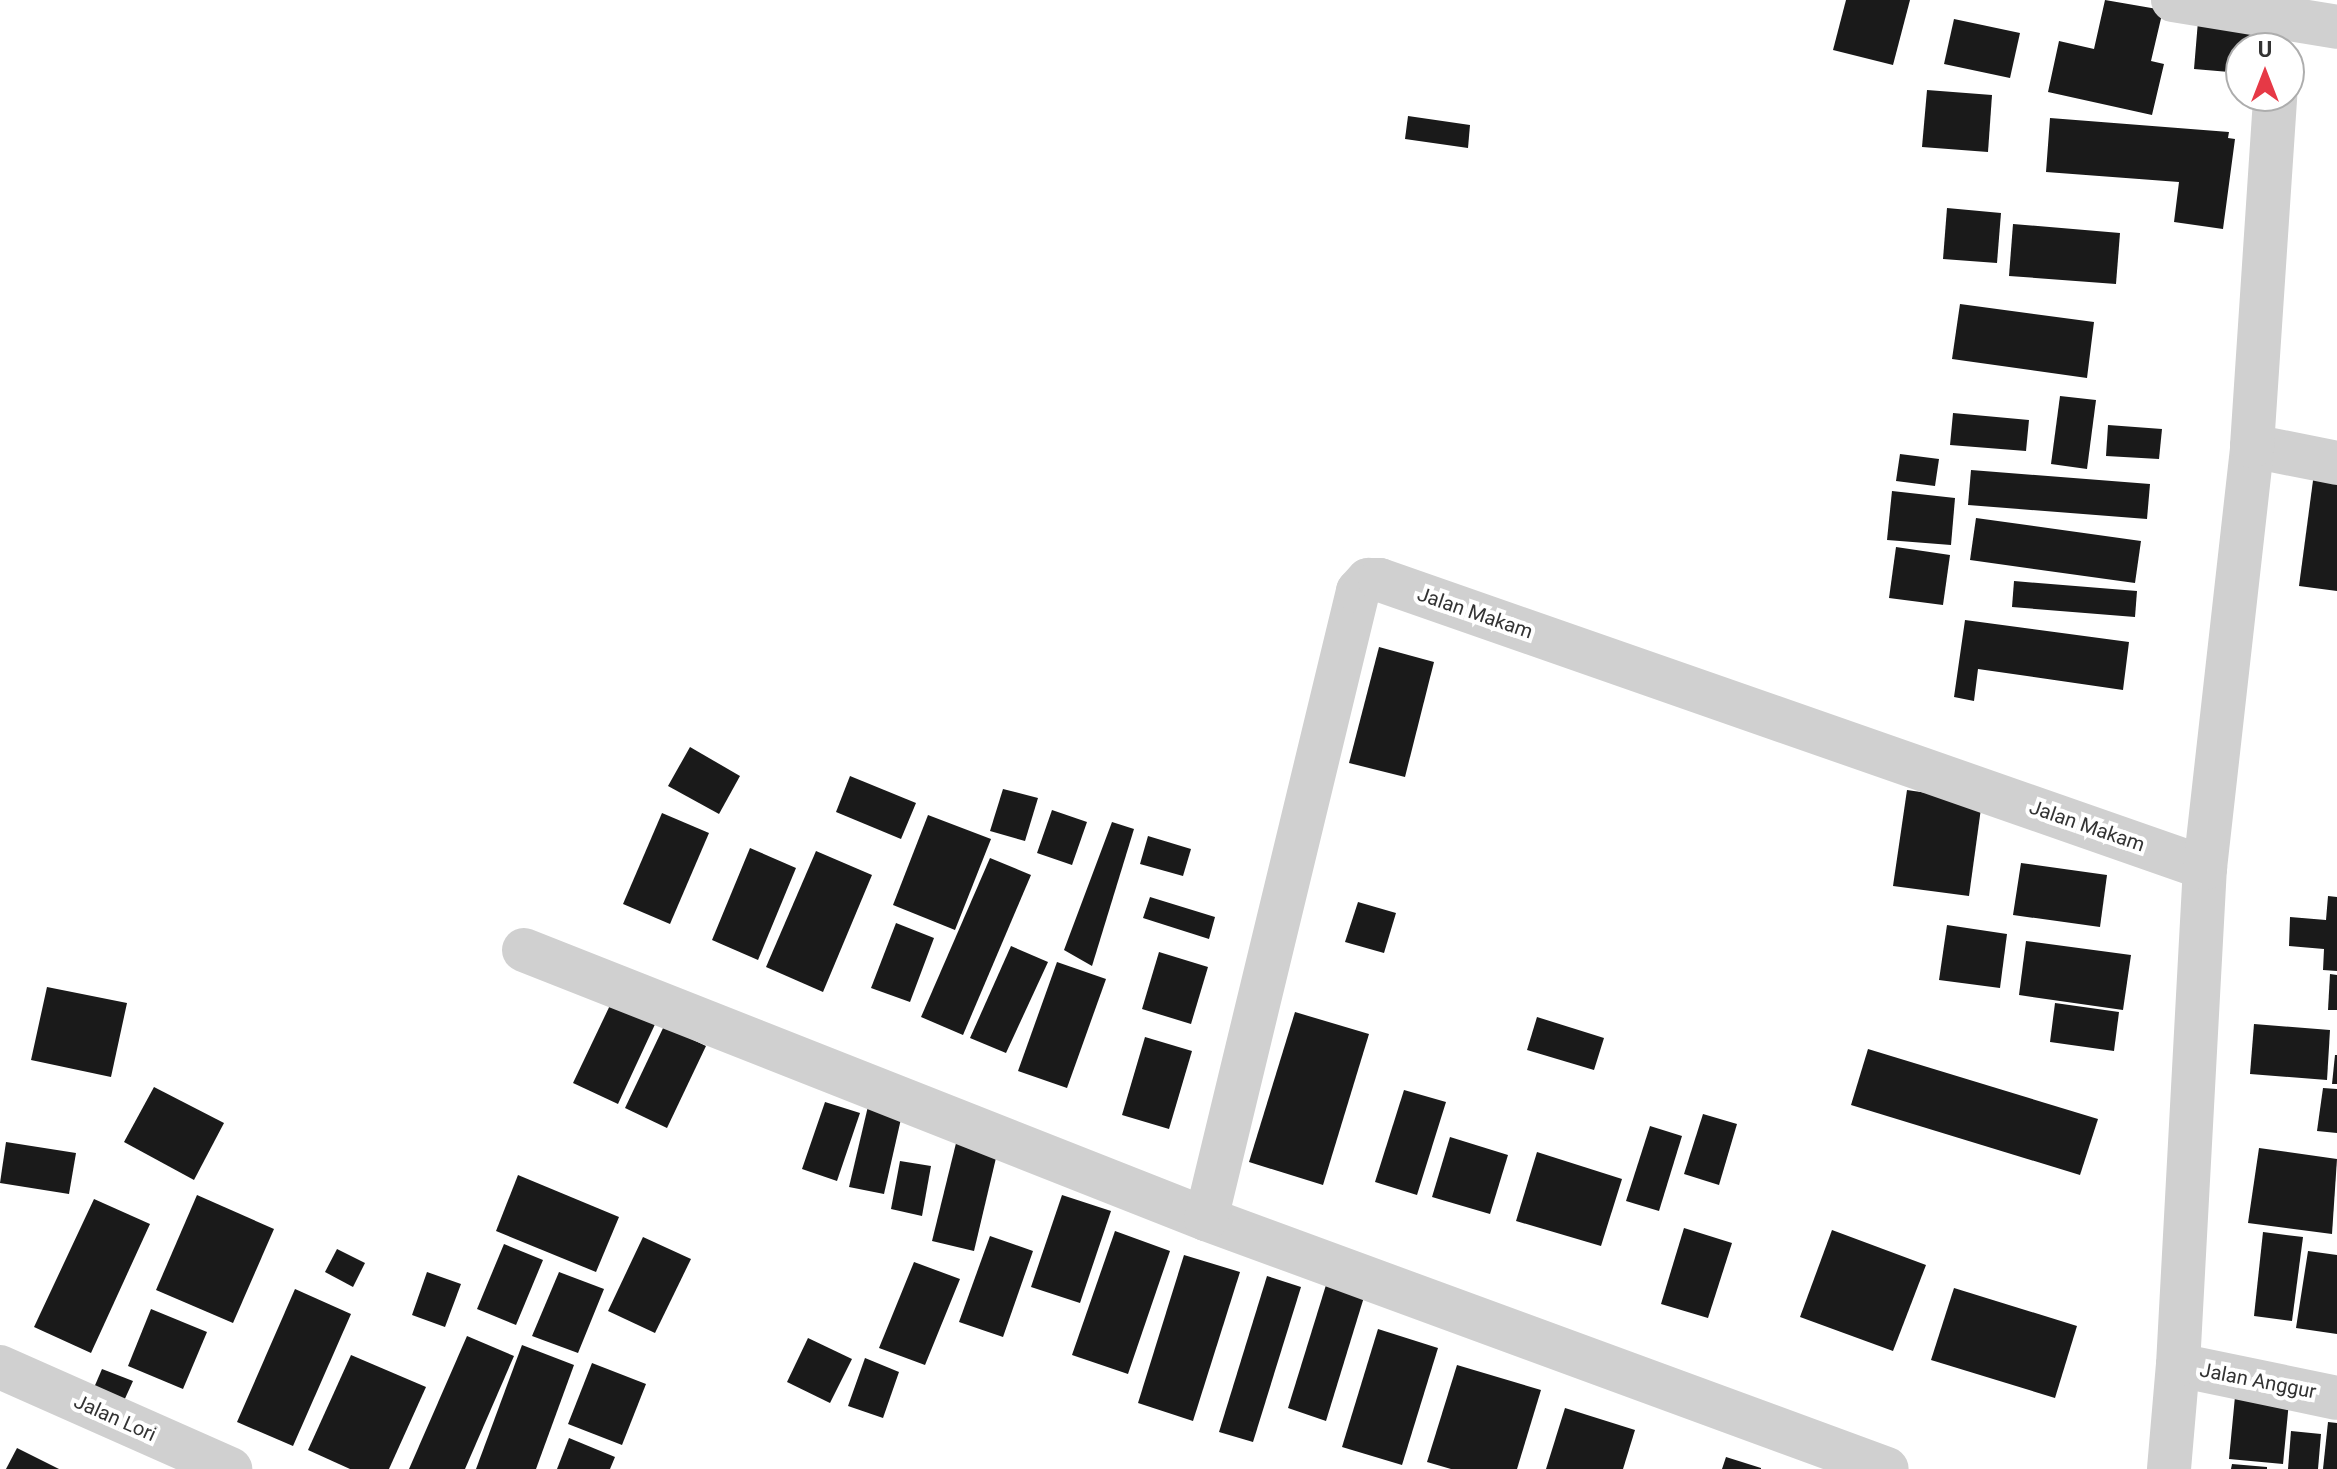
<!DOCTYPE html>
<html>
<head>
<meta charset="utf-8">
<style>
	body { margin:0 }
	#map { position:relative; width:2337px; height:1469px; overflow:hidden; background:#fff; font-family:Roboto,sans-serif }
	div>[style] { position:absolute }
	[style*='--x'] { left:calc(var(--x)*1px); top:calc(var(--y)*1px); width:calc(var(--w)*1px); rotate:calc(var(--a)*1deg) }
	.building>* { inset:0; background:#1a1a1a }
	.minor>* { height:44px; margin:-22px; padding:0 22px; transform-origin:22px; border-radius:22px; background:#d0d0d0 }
	span { translate:-50% -50%; white-space:nowrap; text-align:center; line-height:1.15; -webkit-text-stroke:8px #fff; paint-order:stroke }
	.street-label { font-size:20px; color:#333 }
	.north { position:absolute; left:2225px; top:32px; width:80px; height:80px; box-sizing:border-box; background:#fff; border:2px solid #adadad; border-radius:50%; rotate:0deg; font-size:22px; font-weight:700; line-height:32px; text-align:center; color:#333 }
	.north::after { content:''; display:block; margin:auto; width:28px; height:36px; background:#e63946; clip-path:polygon(50% 0,100% 100%,50% 72%,0 100%) }
</style>
</head>
<body>
<div id="map">
	<div class="building">
		<i style="clip-path:polygon(1846px 0,1910px 0,1893px 65px,1833px 50px)"></i>
		<i style="clip-path:polygon(2105px 0,2163px 10px,2151px 61px,2164px 64px,2152px 115px,2048px 92px,2059px 41px,2094px 49px)"></i>
		<i style="clip-path:polygon(1954px 19px,2020px 33px,2010px 78px,1944px 64px)"></i>
		<i style="clip-path:polygon(2198px 21px,2268px 26px,2266px 48px,2241px 48px,2241px 73px,2194px 69px)"></i>
		<i style="clip-path:polygon(1927px 90px,1992px 95px,1988px 152px,1922px 147px)"></i>
		<i style="clip-path:polygon(1408px 116px,1470px 125px,1468px 148px,1405px 139px)"></i>
		<i style="clip-path:polygon(2050px 118px,2229px 132px,2228px 138px,2235px 139px,2223px 229px,2174px 222px,2179px 182px,2046px 172px)"></i>
		<i style="clip-path:polygon(1947px 208px,2001px 213px,1997px 263px,1943px 259px)"></i>
		<i style="clip-path:polygon(2013px 224px,2120px 233px,2116px 284px,2009px 276px)"></i>
		<i style="clip-path:polygon(1960px 304px,2094px 322px,2087px 378px,1952px 359px)"></i>
		<i style="clip-path:polygon(2060px 396px,2096px 400px,2087px 469px,2051px 464px)"></i>
		<i style="clip-path:polygon(1953px 413px,2029px 420px,2026px 451px,1950px 445px)"></i>
		<i style="clip-path:polygon(2108px 425px,2162px 429px,2159px 459px,2106px 456px)"></i>
		<i style="clip-path:polygon(1900px 454px,1939px 459px,1935px 486px,1896px 481px)"></i>
		<i style="clip-path:polygon(1971px 470px,2150px 484px,2147px 519px,1968px 505px)"></i>
		<i style="clip-path:polygon(2314px 473px,2337px 476px,2337px 591px,2299px 586px)"></i>
		<i style="clip-path:polygon(1892px 491px,1955px 498px,1951px 545px,1887px 540px)"></i>
		<i style="clip-path:polygon(1976px 518px,2141px 541px,2135px 583px,1970px 560px)"></i>
		<i style="clip-path:polygon(1896px 547px,1950px 555px,1943px 605px,1889px 598px)"></i>
		<i style="clip-path:polygon(2014px 581px,2137px 591px,2135px 617px,2012px 607px)"></i>
		<i style="clip-path:polygon(1965px 620px,2129px 642px,2123px 690px,1978px 669px,1974px 701px,1954px 697px)"></i>
		<i style="clip-path:polygon(1379px 647px,1434px 662px,1405px 777px,1349px 763px)"></i>
		<i style="clip-path:polygon(690px 747px,740px 776px,719px 814px,668px 786px)"></i>
		<i style="clip-path:polygon(850px 776px,916px 803px,901px 839px,836px 812px)"></i>
		<i style="clip-path:polygon(1003px 789px,1038px 798px,1025px 841px,990px 831px)"></i>
		<i style="clip-path:polygon(1907px 790px,1982px 801px,1969px 896px,1893px 886px)"></i>
		<i style="clip-path:polygon(1052px 810px,1087px 822px,1072px 865px,1037px 853px)"></i>
		<i style="clip-path:polygon(662px 813px,709px 833px,670px 924px,623px 904px)"></i>
		<i style="clip-path:polygon(928px 815px,991px 839px,955px 930px,893px 905px)"></i>
		<i style="clip-path:polygon(1112px 822px,1134px 829px,1092px 966px,1064px 950px)"></i>
		<i style="clip-path:polygon(1148px 836px,1191px 849px,1183px 876px,1140px 864px)"></i>
		<i style="clip-path:polygon(750px 848px,796px 868px,758px 960px,712px 940px)"></i>
		<i style="clip-path:polygon(816px 851px,872px 875px,823px 992px,766px 967px)"></i>
		<i style="clip-path:polygon(990px 858px,1031px 875px,963px 1035px,921px 1017px)"></i>
		<i style="clip-path:polygon(2021px 863px,2107px 875px,2100px 927px,2013px 915px)"></i>
		<i style="clip-path:polygon(2328px 896px,2337px 897px,2337px 971px,2323px 970px,2324px 949px,2289px 946px,2290px 917px,2326px 920px)"></i>
		<i style="clip-path:polygon(1150px 897px,1215px 917px,1209px 939px,1143px 918px)"></i>
		<i style="clip-path:polygon(1358px 902px,1396px 913px,1384px 953px,1345px 942px)"></i>
		<i style="clip-path:polygon(896px 923px,934px 938px,910px 1002px,871px 988px)"></i>
		<i style="clip-path:polygon(1947px 925px,2007px 934px,2000px 988px,1939px 980px)"></i>
		<i style="clip-path:polygon(2026px 941px,2131px 955px,2123px 1010px,2019px 995px)"></i>
		<i style="clip-path:polygon(1011px 946px,1048px 962px,1006px 1053px,970px 1038px)"></i>
		<i style="clip-path:polygon(1159px 952px,1208px 967px,1191px 1024px,1142px 1009px)"></i>
		<i style="clip-path:polygon(1057px 962px,1106px 979px,1067px 1088px,1018px 1071px)"></i>
		<i style="clip-path:polygon(2330px 974px,2337px 975px,2337px 1010px,2328px 1010px)"></i>
		<i style="clip-path:polygon(47px 987px,127px 1003px,111px 1077px,31px 1060px)"></i>
		<i style="clip-path:polygon(613px 999px,657px 1020px,618px 1104px,573px 1083px)"></i>
		<i style="clip-path:polygon(2055px 1003px,2119px 1012px,2114px 1051px,2050px 1042px)"></i>
		<i style="clip-path:polygon(1295px 1012px,1369px 1034px,1323px 1185px,1249px 1162px)"></i>
		<i style="clip-path:polygon(1537px 1017px,1604px 1038px,1594px 1070px,1527px 1050px)"></i>
		<i style="clip-path:polygon(2254px 1024px,2330px 1030px,2327px 1080px,2250px 1074px)"></i>
		<i style="clip-path:polygon(664px 1026px,706px 1046px,667px 1128px,625px 1108px)"></i>
		<i style="clip-path:polygon(1145px 1037px,1192px 1051px,1169px 1129px,1122px 1115px)"></i>
		<i style="clip-path:polygon(1868px 1049px,2098px 1119px,2080px 1175px,1851px 1105px)"></i>
		<i style="clip-path:polygon(2335px 1055px,2337px 1055px,2337px 1084px,2332px 1084px)"></i>
		<i style="clip-path:polygon(154px 1087px,224px 1123px,194px 1180px,124px 1142px)"></i>
		<i style="clip-path:polygon(2323px 1088px,2337px 1089px,2337px 1133px,2317px 1131px)"></i>
		<i style="clip-path:polygon(1404px 1090px,1446px 1102px,1417px 1195px,1375px 1182px)"></i>
		<i style="clip-path:polygon(825px 1102px,860px 1113px,837px 1181px,802px 1169px)"></i>
		<i style="clip-path:polygon(869px 1102px,903px 1110px,884px 1194px,849px 1187px)"></i>
		<i style="clip-path:polygon(1703px 1114px,1737px 1124px,1719px 1185px,1684px 1174px)"></i>
		<i style="clip-path:polygon(1650px 1126px,1682px 1136px,1659px 1211px,1626px 1201px)"></i>
		<i style="clip-path:polygon(959px 1131px,1000px 1141px,974px 1251px,932px 1241px)"></i>
		<i style="clip-path:polygon(1450px 1137px,1508px 1155px,1490px 1214px,1432px 1197px)"></i>
		<i style="clip-path:polygon(6px 1142px,76px 1153px,69px 1194px,0 1183px)"></i>
		<i style="clip-path:polygon(2259px 1148px,2337px 1159px,2332px 1234px,2248px 1223px)"></i>
		<i style="clip-path:polygon(1537px 1152px,1622px 1179px,1601px 1246px,1516px 1221px)"></i>
		<i style="clip-path:polygon(900px 1161px,931px 1166px,922px 1216px,891px 1209px)"></i>
		<i style="clip-path:polygon(518px 1175px,619px 1217px,596px 1272px,496px 1231px)"></i>
		<i style="clip-path:polygon(197px 1195px,274px 1229px,233px 1323px,156px 1290px)"></i>
		<i style="clip-path:polygon(1062px 1195px,1111px 1211px,1080px 1303px,1031px 1287px)"></i>
		<i style="clip-path:polygon(94px 1199px,150px 1224px,91px 1353px,34px 1327px)"></i>
		<i style="clip-path:polygon(1684px 1228px,1732px 1243px,1708px 1318px,1661px 1304px)"></i>
		<i style="clip-path:polygon(1832px 1230px,1926px 1265px,1893px 1351px,1800px 1317px)"></i>
		<i style="clip-path:polygon(1115px 1231px,1170px 1251px,1128px 1374px,1072px 1355px)"></i>
		<i style="clip-path:polygon(2263px 1232px,2303px 1237px,2292px 1321px,2254px 1316px)"></i>
		<i style="clip-path:polygon(990px 1236px,1033px 1251px,1003px 1337px,959px 1322px)"></i>
		<i style="clip-path:polygon(643px 1237px,691px 1259px,655px 1333px,608px 1311px)"></i>
		<i style="clip-path:polygon(504px 1244px,543px 1260px,516px 1325px,477px 1309px)"></i>
		<i style="clip-path:polygon(337px 1249px,365px 1263px,353px 1287px,325px 1272px)"></i>
		<i style="clip-path:polygon(2308px 1251px,2337px 1255px,2337px 1334px,2296px 1328px)"></i>
		<i style="clip-path:polygon(1184px 1255px,1240px 1272px,1193px 1421px,1138px 1403px)"></i>
		<i style="clip-path:polygon(914px 1262px,960px 1279px,925px 1365px,879px 1348px)"></i>
		<i style="clip-path:polygon(427px 1272px,461px 1284px,445px 1327px,412px 1315px)"></i>
		<i style="clip-path:polygon(559px 1272px,604px 1289px,578px 1353px,532px 1336px)"></i>
		<i style="clip-path:polygon(1330px 1272px,1368px 1284px,1326px 1421px,1288px 1408px)"></i>
		<i style="clip-path:polygon(1267px 1276px,1301px 1287px,1253px 1442px,1219px 1432px)"></i>
		<i style="clip-path:polygon(1954px 1288px,2077px 1326px,2055px 1398px,1931px 1360px)"></i>
		<i style="clip-path:polygon(295px 1289px,351px 1314px,293px 1446px,237px 1422px)"></i>
		<i style="clip-path:polygon(151px 1309px,207px 1332px,183px 1389px,128px 1366px)"></i>
		<i style="clip-path:polygon(1378px 1329px,1438px 1348px,1402px 1465px,1342px 1447px)"></i>
		<i style="clip-path:polygon(467px 1336px,514px 1356px,465px 1469px,409px 1469px)"></i>
		<i style="clip-path:polygon(808px 1338px,852px 1359px,830px 1403px,787px 1382px)"></i>
		<i style="clip-path:polygon(522px 1345px,574px 1365px,536px 1469px,476px 1469px)"></i>
		<i style="clip-path:polygon(351px 1355px,426px 1387px,389px 1469px,350px 1469px,308px 1450px)"></i>
		<i style="clip-path:polygon(865px 1358px,899px 1372px,883px 1418px,848px 1406px)"></i>
		<i style="clip-path:polygon(592px 1363px,646px 1384px,622px 1445px,568px 1424px)"></i>
		<i style="clip-path:polygon(1457px 1365px,1541px 1390px,1517px 1469px,1451px 1469px,1427px 1462px)"></i>
		<i style="clip-path:polygon(102px 1369px,133px 1381px,123px 1403px,93px 1390px)"></i>
		<i style="clip-path:polygon(2236px 1386px,2290px 1391px,2283px 1464px,2229px 1459px)"></i>
		<i style="clip-path:polygon(1565px 1408px,1635px 1430px,1623px 1469px,1546px 1469px)"></i>
		<i style="clip-path:polygon(2328px 1422px,2337px 1423px,2337px 1469px,2323px 1469px)"></i>
		<i style="clip-path:polygon(2291px 1431px,2321px 1434px,2318px 1469px,2288px 1469px)"></i>
		<i style="clip-path:polygon(569px 1438px,615px 1457px,610px 1469px,557px 1469px)"></i>
		<i style="clip-path:polygon(17px 1448px,59px 1469px,6px 1469px)"></i>
		<i style="clip-path:polygon(1726px 1457px,1761px 1468px,1761px 1469px,1722px 1469px)"></i>
		<i style="clip-path:polygon(2232px 1464px,2267px 1467px,2267px 1469px,2231px 1469px)"></i>
	</div>
	<div class="minor">
		<i style="--x:2173;--y:0;--w:166;--a:9.3"></i>
		<i style="--x:2252;--y:446;--w:87;--a:11.3"></i>
		<i style="--x:524;--y:950;--w:733;--a:21.53"></i>
		<i style="--x:1206;--y:1219;--w:725;--a:20.16"></i>
		<i style="--x:1206;--y:1219;--w:646;--a:-76.39"></i>
		<i style="--x:1358;--y:591;--w:15;--a:-48"></i>
		<i style="--x:1368;--y:580;--w:12;--a:0"></i>
		<i style="--x:1380;--y:580;--w:874;--a:19.24"></i>
		<i style="--x:2178;--y:1365;--w:162;--a:11.7"></i>
		<i style="--x:0;--y:1367;--w:252;--a:23.9"></i>
		<i style="--x:2169;--y:1469;--w:104;--a:-85.1"></i>
		<i style="--x:2178;--y:1365;--w:498;--a:-86.9"></i>
		<i style="--x:2205;--y:868;--w:425;--a:-83.6"></i>
		<i style="--x:2252;--y:446;--w:351;--a:-86.2"></i>
	</div>
	<div class="street-label">
		<span style="left:1475px;top:613px;rotate:19deg">Jalan Makam</span>
		<span style="left:2087px;top:826px;rotate:19deg">Jalan Makam</span>
		<span style="left:2258px;top:1381px;rotate:11deg">Jalan Anggur</span>
		<span style="left:115px;top:1418px;rotate:24deg">Jalan Lori</span>
	</div>
	<div class="north">U</div>
</div>
</body>
</html>
